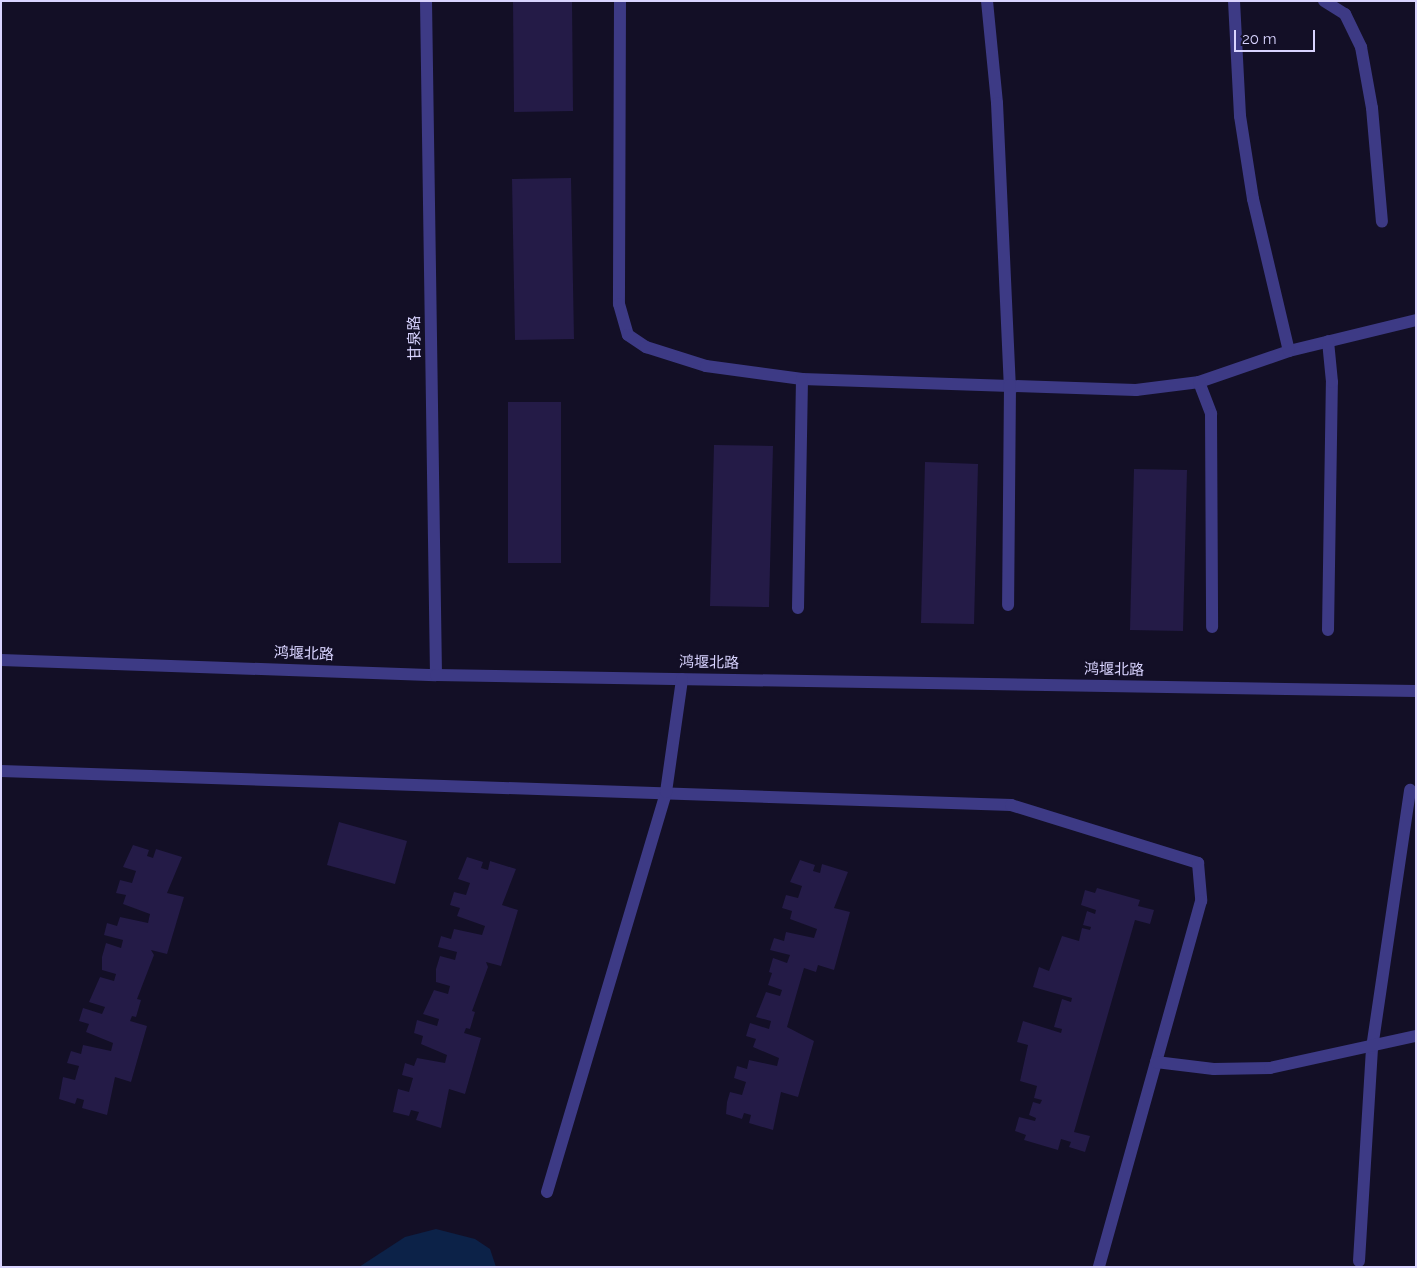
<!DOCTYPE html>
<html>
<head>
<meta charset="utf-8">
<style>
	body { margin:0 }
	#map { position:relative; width:1417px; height:1268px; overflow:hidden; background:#130f26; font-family:Raleway,"Noto Sans SC",sans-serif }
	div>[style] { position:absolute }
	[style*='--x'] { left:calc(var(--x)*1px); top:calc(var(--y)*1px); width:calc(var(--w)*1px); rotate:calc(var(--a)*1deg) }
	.water>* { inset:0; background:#0c2248 }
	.building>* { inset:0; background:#241b47 }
	.service>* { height:12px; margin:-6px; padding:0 6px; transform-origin:6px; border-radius:6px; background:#3d3a85 }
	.minor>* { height:12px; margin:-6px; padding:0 6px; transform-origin:6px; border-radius:6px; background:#3d3a85 }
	span { translate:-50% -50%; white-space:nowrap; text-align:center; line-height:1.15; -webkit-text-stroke:4px #130f26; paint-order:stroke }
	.street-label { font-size:15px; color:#d9d4ff }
	.frame { position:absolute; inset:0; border:2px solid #d9d4ff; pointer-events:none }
	.scale { position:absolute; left:1234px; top:30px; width:81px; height:22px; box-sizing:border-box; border:2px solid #d9d4ff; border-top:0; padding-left:6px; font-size:15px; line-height:18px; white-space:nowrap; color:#d9d4ff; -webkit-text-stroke:4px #130f26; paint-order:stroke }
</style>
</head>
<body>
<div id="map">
	<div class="water">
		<i style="clip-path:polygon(436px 1229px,475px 1239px,490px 1249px,496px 1267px,359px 1267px,405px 1237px)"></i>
	</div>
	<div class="building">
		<i style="clip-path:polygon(513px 1px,572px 1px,573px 111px,514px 112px)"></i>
		<i style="clip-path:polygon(571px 178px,574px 339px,515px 340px,512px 179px)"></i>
		<i style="clip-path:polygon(508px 402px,561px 402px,561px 563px,508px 563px)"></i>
		<i style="clip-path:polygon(714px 445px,773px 446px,769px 607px,710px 606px)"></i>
		<i style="clip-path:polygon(925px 462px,978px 464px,974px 624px,921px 623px)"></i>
		<i style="clip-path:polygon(1134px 469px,1187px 470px,1183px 631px,1130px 630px)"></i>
		<i style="clip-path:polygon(339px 822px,407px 841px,395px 884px,327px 865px)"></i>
		<i style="clip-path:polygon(133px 845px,149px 850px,147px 856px,153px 858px,156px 849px,182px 857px,167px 893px,184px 897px,167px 954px,151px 950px,154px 955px,137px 999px,141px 1000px,136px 1017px,132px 1016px,130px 1021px,147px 1026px,131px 1082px,115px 1077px,107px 1115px,82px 1108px,84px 1100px,77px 1098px,75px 1104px,59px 1099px,63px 1077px,75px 1080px,79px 1066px,67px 1063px,71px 1051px,81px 1054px,83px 1045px,111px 1051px,113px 1043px,86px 1032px,89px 1024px,79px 1021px,83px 1008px,102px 1014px,105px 1007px,89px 1002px,100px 977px,114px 981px,116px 974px,102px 970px,102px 957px,106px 943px,121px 948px,123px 940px,104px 935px,107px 923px,117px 926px,120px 917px,148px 923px,150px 914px,123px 904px,126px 895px,116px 893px,120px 880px,132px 883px,136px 871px,123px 867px)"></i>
		<i style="clip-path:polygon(467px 857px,483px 862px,481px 868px,488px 870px,490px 861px,516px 869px,502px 905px,518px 910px,501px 966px,486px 962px,488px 967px,472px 1011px,475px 1012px,470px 1029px,466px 1028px,464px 1033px,481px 1038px,465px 1094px,449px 1089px,441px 1128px,416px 1120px,419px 1112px,411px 1110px,409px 1116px,393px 1112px,398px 1089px,409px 1092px,413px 1078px,402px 1075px,405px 1063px,414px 1066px,417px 1058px,445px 1063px,447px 1055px,421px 1044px,423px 1036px,414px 1033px,417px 1020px,437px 1026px,439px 1019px,423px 1014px,434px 990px,448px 994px,450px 986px,436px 982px,436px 969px,440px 956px,455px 960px,457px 952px,438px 947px,441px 936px,451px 939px,454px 929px,482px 935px,485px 926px,457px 916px,460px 908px,450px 905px,454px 892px,466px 895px,470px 883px,458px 879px)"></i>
		<i style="clip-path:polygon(800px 860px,815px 865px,813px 871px,820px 873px,822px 864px,848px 872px,834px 908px,850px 912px,834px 970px,818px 965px,816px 972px,804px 968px,787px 1027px,814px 1041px,798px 1097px,781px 1092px,773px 1130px,749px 1123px,751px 1115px,744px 1113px,742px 1119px,726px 1114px,727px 1102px,730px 1092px,742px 1095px,746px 1082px,734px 1078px,737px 1066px,747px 1069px,749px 1060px,777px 1066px,779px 1058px,753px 1047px,756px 1039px,746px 1036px,750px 1023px,769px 1029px,771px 1021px,756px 1017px,766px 992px,780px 996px,782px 990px,768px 985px,772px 973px,769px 972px,773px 958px,787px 963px,790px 955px,770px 950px,774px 938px,784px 941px,786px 932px,814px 938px,817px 929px,790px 919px,792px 911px,782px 908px,786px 895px,798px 898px,802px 886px,790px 882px)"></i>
		<i style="clip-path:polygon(1097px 888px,1140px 900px,1138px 906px,1154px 910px,1150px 924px,1135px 920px,1074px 1132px,1090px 1136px,1085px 1152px,1069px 1147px,1071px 1142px,1061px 1139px,1058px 1150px,1024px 1140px,1026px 1135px,1015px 1131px,1019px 1117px,1035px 1121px,1036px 1118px,1029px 1115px,1033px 1102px,1040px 1104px,1042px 1100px,1034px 1098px,1037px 1086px,1020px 1081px,1028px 1045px,1017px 1042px,1023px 1021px,1061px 1033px,1062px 1029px,1054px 1027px,1062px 999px,1071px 1002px,1072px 998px,1033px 987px,1039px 967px,1049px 971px,1062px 936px,1079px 941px,1082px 928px,1090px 930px,1091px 927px,1083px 925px,1087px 911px,1095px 914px,1096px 910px,1081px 905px,1085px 890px,1095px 893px)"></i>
	</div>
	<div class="service">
		<i style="--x:1359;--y:1261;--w:213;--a:-86.5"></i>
		<i style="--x:1372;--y:1048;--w:261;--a:-81.6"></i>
	</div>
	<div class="minor">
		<i style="--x:426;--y:1;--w:674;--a:89.15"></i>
		<i style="--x:620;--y:1;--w:303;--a:90.2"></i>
		<i style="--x:619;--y:304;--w:32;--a:74"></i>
		<i style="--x:628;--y:335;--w:22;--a:34"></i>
		<i style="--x:646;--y:347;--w:63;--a:17.6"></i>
		<i style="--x:706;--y:366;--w:97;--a:7.7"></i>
		<i style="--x:802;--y:379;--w:334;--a:1.9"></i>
		<i style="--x:1136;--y:390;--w:64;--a:-7.2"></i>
		<i style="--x:1199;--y:382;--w:95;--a:-19"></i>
		<i style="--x:1289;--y:351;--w:131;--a:-13.7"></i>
		<i style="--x:987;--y:1;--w:102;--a:84.4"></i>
		<i style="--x:997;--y:103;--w:282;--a:87.4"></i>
		<i style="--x:1010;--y:385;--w:220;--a:90.5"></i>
		<i style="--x:1234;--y:1;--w:115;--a:87"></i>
		<i style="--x:1240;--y:116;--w:84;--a:81.1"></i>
		<i style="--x:1253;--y:199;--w:156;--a:76.7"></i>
		<i style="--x:1324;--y:1;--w:25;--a:32"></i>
		<i style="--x:1345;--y:14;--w:37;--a:64"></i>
		<i style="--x:1361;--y:47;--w:62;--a:79.8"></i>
		<i style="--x:1372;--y:108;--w:114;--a:85"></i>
		<i style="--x:1199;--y:382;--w:34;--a:69"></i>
		<i style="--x:1211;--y:414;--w:213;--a:89.7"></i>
		<i style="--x:798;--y:608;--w:229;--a:-89"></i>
		<i style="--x:1328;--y:630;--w:248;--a:-89.1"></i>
		<i style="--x:1332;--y:382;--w:41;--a:-95.6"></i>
		<i style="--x:1;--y:660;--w:435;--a:2"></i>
		<i style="--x:436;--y:675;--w:980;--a:0.94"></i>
		<i style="--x:1;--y:771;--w:1011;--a:1.93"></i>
		<i style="--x:1011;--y:805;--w:196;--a:17.2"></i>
		<i style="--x:1198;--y:863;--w:38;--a:85"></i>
		<i style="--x:1201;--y:901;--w:380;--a:105.6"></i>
		<i style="--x:1156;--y:1062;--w:58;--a:6.9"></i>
		<i style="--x:1214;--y:1069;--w:56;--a:-1"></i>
		<i style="--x:1270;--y:1068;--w:149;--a:-12.4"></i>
		<i style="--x:547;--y:1192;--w:417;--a:-73.4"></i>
		<i style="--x:666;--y:792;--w:114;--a:-81.9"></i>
	</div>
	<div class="street-label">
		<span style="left:415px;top:338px;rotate:-91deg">甘泉路</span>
		<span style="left:304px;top:654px;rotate:2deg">鸿堰北路</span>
		<span style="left:709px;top:663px;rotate:1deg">鸿堰北路</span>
		<span style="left:1114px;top:670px;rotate:1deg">鸿堰北路</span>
	</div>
	<div class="frame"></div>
	<div class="scale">20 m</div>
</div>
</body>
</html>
